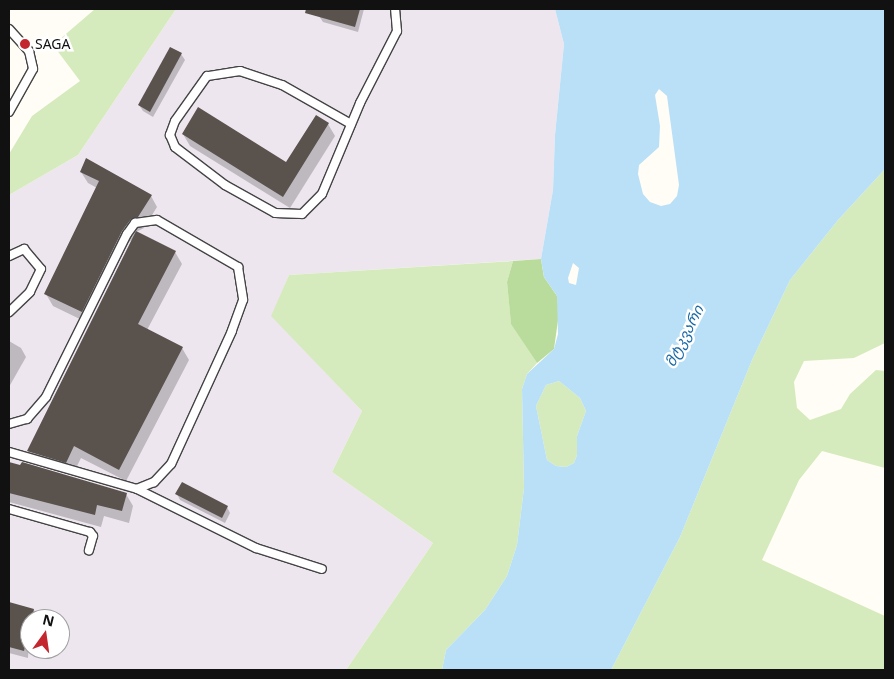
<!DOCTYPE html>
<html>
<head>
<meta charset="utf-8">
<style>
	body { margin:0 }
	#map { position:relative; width:894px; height:679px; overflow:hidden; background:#fffdf5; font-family:Georgia,"Noto Sans Georgian",serif }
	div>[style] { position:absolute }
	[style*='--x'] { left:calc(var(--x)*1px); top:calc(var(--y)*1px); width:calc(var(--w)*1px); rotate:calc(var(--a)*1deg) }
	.industrial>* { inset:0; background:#eee6ef }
	.green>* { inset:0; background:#d5ebbd }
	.forest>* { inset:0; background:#b9dc9c }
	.water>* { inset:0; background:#b9e0f7 }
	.shadow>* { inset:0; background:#0003 }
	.building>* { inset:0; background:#5a524d }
	.roads { filter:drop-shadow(1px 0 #444) drop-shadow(-1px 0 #444) drop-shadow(0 1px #444) drop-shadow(0 -1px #444) }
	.service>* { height:8px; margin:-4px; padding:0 4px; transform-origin:4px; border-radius:4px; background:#fff }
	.dots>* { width:14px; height:14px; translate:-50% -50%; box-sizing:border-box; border:2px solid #fff; border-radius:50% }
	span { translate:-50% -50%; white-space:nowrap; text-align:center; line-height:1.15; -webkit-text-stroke:5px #fff; paint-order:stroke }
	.poi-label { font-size:14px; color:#111 }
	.left { translate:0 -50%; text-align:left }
	.water-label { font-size:15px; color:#1768a6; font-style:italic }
	.frame { position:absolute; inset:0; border:10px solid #111; pointer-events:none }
	.north { position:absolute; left:20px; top:609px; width:50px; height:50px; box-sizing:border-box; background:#fff; border:1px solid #a0a0a0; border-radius:50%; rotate:14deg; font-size:14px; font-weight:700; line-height:20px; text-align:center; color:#111 }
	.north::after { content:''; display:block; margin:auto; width:18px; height:22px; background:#c4262e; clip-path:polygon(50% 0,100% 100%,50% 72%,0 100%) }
</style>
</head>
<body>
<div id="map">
	<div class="industrial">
		<i style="clip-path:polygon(evenodd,176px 9px,555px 9px,564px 44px,555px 135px,553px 190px,541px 259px,289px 275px,272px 316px,362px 411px,332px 472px,433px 543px,346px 670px,9px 670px,9px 195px,78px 155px,176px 9px,30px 619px,60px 619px,60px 649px,30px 649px,30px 619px)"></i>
	</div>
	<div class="green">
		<i style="clip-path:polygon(95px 9px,176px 9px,78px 155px,9px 195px,9px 154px,32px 116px,80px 81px,53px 45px)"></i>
		<i style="clip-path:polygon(885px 169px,885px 343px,854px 358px,804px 361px,794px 382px,797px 408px,810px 420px,841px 409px,850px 394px,876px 370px,885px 371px,885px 468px,822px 451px,799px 480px,762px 560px,885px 616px,885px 670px,611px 670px,680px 537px,752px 360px,790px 280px,838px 220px)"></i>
		<i style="clip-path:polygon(513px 261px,507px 282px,511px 323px,537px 363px,527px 374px,522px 389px,524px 488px,517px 545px,507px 576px,485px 610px,446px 650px,442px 670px,346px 670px,433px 543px,332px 472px,362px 411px,271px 316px,289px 275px)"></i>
		<i style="clip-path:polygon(559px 381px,580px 398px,586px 411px,577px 436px,577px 455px,574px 463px,566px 467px,556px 466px,547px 460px,536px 406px,546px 385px)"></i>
	</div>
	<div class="forest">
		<i style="clip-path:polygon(541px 259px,544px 277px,557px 296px,559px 313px,554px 349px,537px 363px,511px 324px,507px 282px,513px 261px)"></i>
	</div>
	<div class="water">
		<i style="clip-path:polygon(evenodd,555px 9px,885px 9px,885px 169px,838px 220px,790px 280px,752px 360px,680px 537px,611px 670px,442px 670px,446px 650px,485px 610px,507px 576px,517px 545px,524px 488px,522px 389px,527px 374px,554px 349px,558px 334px,557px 296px,544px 277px,541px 259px,553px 190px,555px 135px,564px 44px,555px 9px,659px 89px,667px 96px,679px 185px,677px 196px,670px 204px,661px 206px,650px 202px,643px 194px,638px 174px,639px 165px,659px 147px,660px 126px,655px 95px,659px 89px,555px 9px,573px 263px,579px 268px,576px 285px,569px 283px,568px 278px,573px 263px,555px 9px,559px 381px,580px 398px,586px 411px,577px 436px,577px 455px,574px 463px,566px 467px,556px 466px,547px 460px,536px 406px,546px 385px,559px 381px)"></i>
	</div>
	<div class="shadow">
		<i style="clip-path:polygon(321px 9px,364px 9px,358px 32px,323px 22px,319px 16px)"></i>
		<i style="clip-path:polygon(181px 54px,185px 60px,153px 117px,143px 111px,139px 105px)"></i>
		<i style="clip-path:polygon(328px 124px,335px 136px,290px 208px,190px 146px,183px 134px,287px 163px)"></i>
		<i style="clip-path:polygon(81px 172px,151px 196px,157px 207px,144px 228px,136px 232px,175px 252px,182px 264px,147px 330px,182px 348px,189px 360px,126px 481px,81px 458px,73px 474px,35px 463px,28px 451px,135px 237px,128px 243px,88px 323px,53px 306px,46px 294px,97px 188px,88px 183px)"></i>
		<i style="clip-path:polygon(9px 341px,21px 348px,26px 357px,9px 387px)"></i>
		<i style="clip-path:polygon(9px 463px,126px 494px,133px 506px,129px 523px,104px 516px,101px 527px,9px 502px)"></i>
		<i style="clip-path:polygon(177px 494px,227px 507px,230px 513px,225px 523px,180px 500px)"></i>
		<i style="clip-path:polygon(9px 604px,34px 610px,38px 617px,30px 619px,28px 658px,9px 653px)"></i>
	</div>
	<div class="building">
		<i style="clip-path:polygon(306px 9px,360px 9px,355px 27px,305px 13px)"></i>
		<i style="clip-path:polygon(170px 47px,182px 53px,150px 112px,138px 105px)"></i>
		<i style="clip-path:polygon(198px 107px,286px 162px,316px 115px,329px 123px,283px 197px,182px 134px)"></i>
		<i style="clip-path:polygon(86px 158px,152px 195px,138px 217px,131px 219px,122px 231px,82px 312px,44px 294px,99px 181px,80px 172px)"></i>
		<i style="clip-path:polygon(136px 231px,176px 251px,138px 324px,183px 347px,119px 470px,74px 446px,66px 463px,27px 451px)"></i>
		<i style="clip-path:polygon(9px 462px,20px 465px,22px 462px,127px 493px,122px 511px,97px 505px,95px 515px,9px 493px)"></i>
		<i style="clip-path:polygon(182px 482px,228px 506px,222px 518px,175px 494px)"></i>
		<i style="clip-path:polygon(9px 602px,34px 609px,24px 651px,9px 647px)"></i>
	</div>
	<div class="roads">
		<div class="service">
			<i style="--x:9;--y:29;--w:30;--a:48"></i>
			<i style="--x:29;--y:51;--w:18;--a:77"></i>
			<i style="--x:33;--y:69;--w:49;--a:119.2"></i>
			<i style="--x:351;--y:124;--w:79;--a:-150.5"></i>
			<i style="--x:282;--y:85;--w:44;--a:-161.6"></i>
			<i style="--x:240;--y:71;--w:33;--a:171"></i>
			<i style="--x:207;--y:76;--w:55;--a:125.4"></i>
			<i style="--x:175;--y:121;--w:15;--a:110"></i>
			<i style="--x:170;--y:135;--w:13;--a:67"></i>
			<i style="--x:175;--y:147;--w:63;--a:37.2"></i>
			<i style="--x:225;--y:185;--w:57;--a:29.2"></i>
			<i style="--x:275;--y:213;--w:27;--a:2"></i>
			<i style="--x:302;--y:214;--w:28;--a:-45"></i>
			<i style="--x:322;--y:194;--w:99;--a:-67.3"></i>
			<i style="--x:360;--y:103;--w:81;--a:-62.8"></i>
			<i style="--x:397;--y:31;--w:22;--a:-95"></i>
			<i style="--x:9;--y:256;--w:17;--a:-25"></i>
			<i style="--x:24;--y:249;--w:26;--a:50"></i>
			<i style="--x:41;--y:269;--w:25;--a:116"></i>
			<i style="--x:30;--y:292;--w:29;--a:136"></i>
			<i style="--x:9;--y:424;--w:19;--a:-16"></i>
			<i style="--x:27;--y:419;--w:29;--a:-49"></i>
			<i style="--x:46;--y:397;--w:182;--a:-63.6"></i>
			<i style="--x:127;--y:234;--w:14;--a:-54"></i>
			<i style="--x:135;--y:223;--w:22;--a:-8"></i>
			<i style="--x:157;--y:220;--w:94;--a:30.1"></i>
			<i style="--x:238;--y:267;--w:33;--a:81"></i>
			<i style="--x:243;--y:300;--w:33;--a:110"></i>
			<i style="--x:232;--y:331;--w:146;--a:114.6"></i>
			<i style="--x:171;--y:464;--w:25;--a:133"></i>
			<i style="--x:154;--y:482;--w:18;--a:158"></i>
			<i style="--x:9;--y:452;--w:133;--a:16.1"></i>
			<i style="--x:137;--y:489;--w:133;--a:26.4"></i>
			<i style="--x:256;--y:548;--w:69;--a:17.7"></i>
			<i style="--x:9;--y:509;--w:84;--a:15.9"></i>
			<i style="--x:90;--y:532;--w:5;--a:53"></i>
			<i style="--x:93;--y:536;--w:15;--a:106"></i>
		</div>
	</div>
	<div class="dots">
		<i style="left:25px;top:44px;background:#c4262e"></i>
	</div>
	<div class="poi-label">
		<span class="left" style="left:35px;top:44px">SAGA</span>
	</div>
	<div class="water-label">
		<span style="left:684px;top:336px;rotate:-63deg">მტკვარი</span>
	</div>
	<div class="frame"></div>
	<div class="north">N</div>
</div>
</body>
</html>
